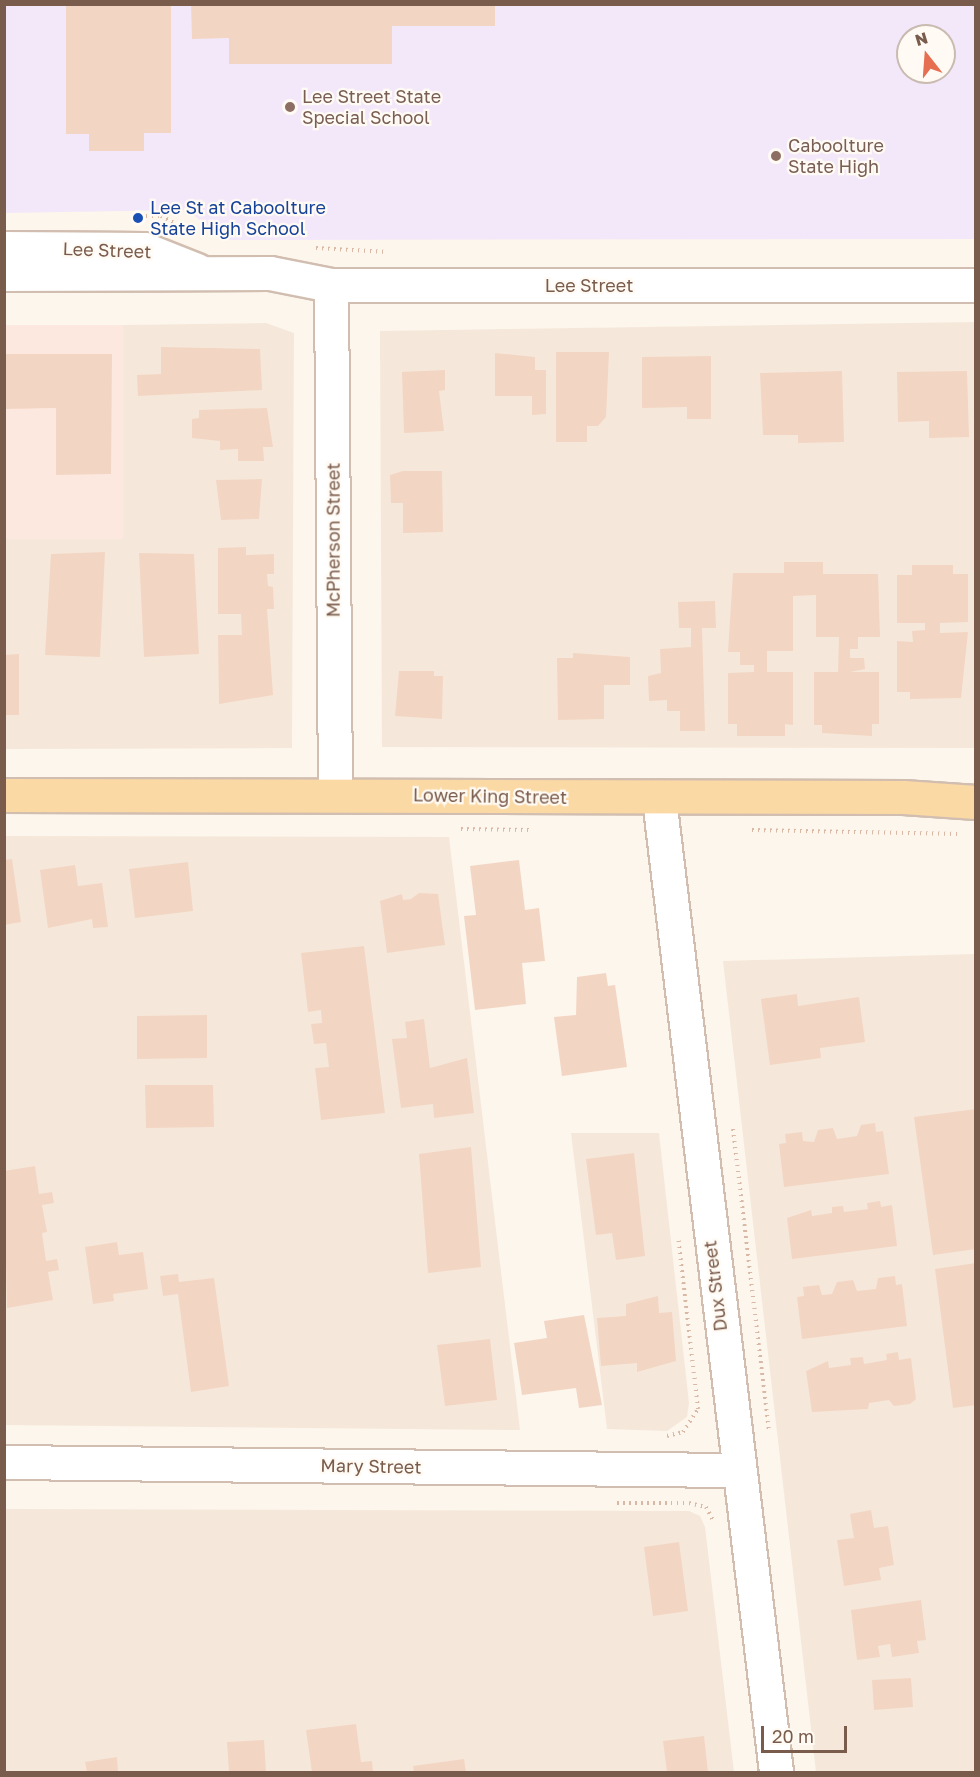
<!DOCTYPE html>
<html>
<head>
<meta charset="utf-8">
<style>
	body { margin:0 }
	#map { position:relative; width:980px; height:1777px; overflow:hidden; background:#fdf6ec; font-family:"Golos Text",sans-serif }
	div>[style] { position:absolute }
	[style*='--x'] { left:calc(var(--x)*1px); top:calc(var(--y)*1px); width:calc(var(--w)*1px); rotate:calc(var(--a)*1deg) }
	.residential>* { inset:0; background:#f5e8da }
	.commercial>* { inset:0; background:#fde8e0 }
	.education>* { inset:0; background:#f3e8fa }
	.building>* { inset:0; background:#f3d5c3 }
	.path>* { height:4px; margin-top:-2px; transform-origin:0; background:repeating-linear-gradient(90deg,#d9b8a5 0 1.5px,transparent 0 6px) }
	.roads { filter:drop-shadow(2px 0 #d1beb0) drop-shadow(-2px 0 #d1beb0) drop-shadow(0 2px #d1beb0) drop-shadow(0 -2px #d1beb0) }
	.minor>* { height:33px; margin:-16.5px; padding:0 16.5px; transform-origin:16.5px; border-radius:16.5px; background:#fff }
	.major>* { height:33px; margin:-16.5px; padding:0 16.5px; transform-origin:16.5px; border-radius:16.5px; background:#fbd9a5 }
	.dots>* { width:16px; height:16px; translate:-50% -50%; box-sizing:border-box; border:3px solid #fffaf3; border-radius:50% }
	span { translate:-50% -50%; white-space:nowrap; text-align:center; line-height:1.15; -webkit-text-stroke:4.5px #fffaf3; paint-order:stroke }
	.education-label { font-size:18px; color:#785e54 }
	.left { translate:0 -50%; text-align:left }
	.transit-label { font-size:18px; color:#164399 }
	.street-label { font-size:18px; color:#7a5c4d }
	.frame { position:absolute; inset:0; border:6px solid #7a5c4d; pointer-events:none }
	.north { position:absolute; left:896px; top:24px; width:60px; height:60px; box-sizing:border-box; background:#fffaf3; border:2px solid #cabbb1; border-radius:50%; rotate:343deg; font-size:16px; font-weight:700; line-height:24px; text-align:center; color:#7a5c4d }
	.north::after { content:''; display:block; margin:auto; width:21px; height:27px; background:#e76f51; clip-path:polygon(50% 0,100% 100%,50% 72%,0 100%) }
	.scale { position:absolute; left:761px; top:1726px; width:86px; height:27px; box-sizing:border-box; border:3px solid #7a5c4d; border-top:0; padding-left:8px; font-size:18px; line-height:21px; white-space:nowrap; color:#7a5c4d; -webkit-text-stroke:4px #fffaf3; paint-order:stroke }
</style>
</head>
<body>
<div id="map">
	<div class="residential">
		<i style="clip-path:polygon(975px 322px,975px 748px,382px 747px,380px 331px)"></i>
		<i style="clip-path:polygon(266px 323px,294px 333px,292px 748px,5px 749px,5px 539px,123px 539px,123px 325px)"></i>
		<i style="clip-path:polygon(5px 836px,449px 837px,520px 1430px,5px 1425px)"></i>
		<i style="clip-path:polygon(975px 954px,975px 1772px,816px 1772px,723px 961px)"></i>
		<i style="clip-path:polygon(571px 1133px,659px 1133px,689px 1403px,687px 1417px,667px 1431px,607px 1429px)"></i>
		<i style="clip-path:polygon(5px 1509px,689px 1511px,700px 1516px,705px 1527px,734px 1772px,5px 1772px)"></i>
	</div>
	<div class="commercial">
		<i style="clip-path:polygon(5px 325px,123px 325px,123px 539px,5px 539px)"></i>
	</div>
	<div class="education">
		<i style="clip-path:polygon(evenodd,4px 5px,975px 5px,975px 239px,225px 240px,187px 210px,5px 213px,4px 5px,908px 36px,944px 36px,944px 72px,908px 72px,908px 36px)"></i>
	</div>
	<div class="building">
		<i style="clip-path:polygon(66px 4px,171px 4px,171px 133px,144px 133px,144px 151px,89px 151px,89px 134px,66px 134px)"></i>
		<i style="clip-path:polygon(191px 4px,495px 4px,495px 26px,392px 26px,392px 64px,229px 64px,229px 38px,192px 39px)"></i>
		<i style="clip-path:polygon(161px 347px,260px 349px,262px 390px,138px 396px,137px 375px,161px 374px)"></i>
		<i style="clip-path:polygon(556px 352px,609px 352px,606px 417px,598px 426px,587px 426px,587px 442px,556px 442px)"></i>
		<i style="clip-path:polygon(495px 353px,535px 357px,535px 370px,546px 370px,546px 414px,532px 415px,532px 396px,495px 396px)"></i>
		<i style="clip-path:polygon(4px 354px,112px 354px,111px 474px,56px 475px,56px 408px,4px 409px)"></i>
		<i style="clip-path:polygon(711px 356px,711px 419px,687px 419px,687px 407px,642px 408px,642px 357px)"></i>
		<i style="clip-path:polygon(445px 370px,445px 390px,439px 391px,444px 431px,404px 433px,402px 372px)"></i>
		<i style="clip-path:polygon(842px 371px,844px 442px,798px 443px,798px 435px,763px 435px,760px 373px)"></i>
		<i style="clip-path:polygon(967px 371px,969px 437px,929px 438px,929px 421px,898px 422px,897px 372px)"></i>
		<i style="clip-path:polygon(267px 408px,273px 447px,263px 447px,264px 461px,238px 461px,238px 449px,220px 450px,220px 441px,192px 438px,192px 419px,199px 418px,199px 410px)"></i>
		<i style="clip-path:polygon(403px 471px,442px 471px,443px 532px,403px 533px,403px 503px,391px 503px,390px 475px)"></i>
		<i style="clip-path:polygon(262px 479px,259px 519px,221px 520px,216px 480px)"></i>
		<i style="clip-path:polygon(246px 547px,246px 555px,274px 554px,274px 574px,267px 574px,268px 586px,273px 587px,274px 609px,267px 609px,273px 695px,219px 704px,218px 635px,242px 635px,241px 614px,218px 614px,218px 548px)"></i>
		<i style="clip-path:polygon(105px 552px,100px 657px,45px 655px,51px 554px)"></i>
		<i style="clip-path:polygon(139px 553px,194px 554px,199px 654px,144px 657px)"></i>
		<i style="clip-path:polygon(784px 562px,823px 562px,823px 574px,878px 574px,880px 637px,858px 637px,858px 649px,850px 649px,850px 658px,864px 658px,865px 669px,850px 672px,879px 672px,879px 724px,872px 724px,872px 736px,822px 733px,822px 725px,814px 725px,814px 672px,838px 672px,839px 637px,816px 637px,816px 595px,793px 596px,793px 651px,767px 651px,767px 672px,793px 672px,793px 725px,785px 724px,785px 736px,737px 736px,737px 724px,728px 724px,728px 673px,754px 672px,754px 665px,740px 665px,740px 652px,728px 652px,733px 573px,784px 573px)"></i>
		<i style="clip-path:polygon(912px 565px,953px 565px,953px 574px,968px 574px,968px 622px,940px 623px,940px 633px,968px 632px,961px 698px,910px 699px,910px 692px,897px 692px,897px 641px,913px 642px,912px 631px,925px 630px,925px 623px,897px 623px,897px 575px,912px 575px)"></i>
		<i style="clip-path:polygon(715px 601px,716px 628px,702px 628px,705px 731px,680px 731px,680px 711px,667px 711px,667px 700px,649px 701px,648px 676px,661px 673px,660px 649px,691px 647px,691px 628px,679px 628px,678px 602px)"></i>
		<i style="clip-path:polygon(573px 653px,630px 657px,630px 685px,604px 685px,604px 719px,558px 720px,557px 658px,573px 658px)"></i>
		<i style="clip-path:polygon(19px 654px,19px 715px,4px 715px,4px 655px)"></i>
		<i style="clip-path:polygon(399px 671px,434px 671px,434px 676px,443px 676px,442px 719px,395px 716px)"></i>
		<i style="clip-path:polygon(12px 859px,21px 922px,4px 925px,4px 860px)"></i>
		<i style="clip-path:polygon(519px 860px,525px 910px,539px 908px,545px 961px,522px 963px,526px 1004px,475px 1010px,464px 916px,476px 915px,470px 866px)"></i>
		<i style="clip-path:polygon(188px 862px,193px 911px,135px 918px,129px 869px)"></i>
		<i style="clip-path:polygon(75px 865px,78px 886px,102px 883px,108px 927px,93px 928px,92px 919px,48px 928px,40px 870px)"></i>
		<i style="clip-path:polygon(419px 893px,438px 894px,445px 945px,387px 953px,380px 901px,402px 894px,403px 900px,411px 899px)"></i>
		<i style="clip-path:polygon(364px 946px,385px 1113px,321px 1120px,315px 1068px,329px 1067px,326px 1043px,314px 1044px,311px 1024px,322px 1023px,321px 1010px,308px 1012px,301px 953px)"></i>
		<i style="clip-path:polygon(606px 973px,608px 986px,615px 985px,627px 1067px,562px 1076px,554px 1017px,576px 1015px,577px 977px)"></i>
		<i style="clip-path:polygon(797px 994px,798px 1006px,859px 997px,865px 1042px,820px 1048px,821px 1058px,770px 1065px,761px 999px)"></i>
		<i style="clip-path:polygon(207px 1015px,207px 1058px,137px 1059px,137px 1016px)"></i>
		<i style="clip-path:polygon(424px 1019px,430px 1068px,467px 1058px,474px 1113px,434px 1118px,433px 1104px,401px 1108px,392px 1039px,407px 1038px,405px 1022px)"></i>
		<i style="clip-path:polygon(145px 1085px,213px 1085px,214px 1127px,146px 1128px)"></i>
		<i style="clip-path:polygon(976px 1109px,976px 1249px,933px 1255px,914px 1117px)"></i>
		<i style="clip-path:polygon(875px 1123px,876px 1132px,883px 1131px,889px 1174px,784px 1187px,779px 1144px,786px 1143px,785px 1134px,802px 1132px,803px 1141px,814px 1142px,818px 1130px,833px 1128px,837px 1139px,857px 1136px,861px 1125px)"></i>
		<i style="clip-path:polygon(471px 1147px,481px 1267px,428px 1273px,419px 1154px)"></i>
		<i style="clip-path:polygon(634px 1153px,645px 1256px,616px 1260px,612px 1233px,596px 1235px,586px 1159px)"></i>
		<i style="clip-path:polygon(35px 1166px,39px 1194px,52px 1192px,54px 1203px,42px 1205px,47px 1232px,42px 1233px,46px 1261px,57px 1259px,59px 1270px,48px 1272px,53px 1300px,7px 1308px,4px 1171px)"></i>
		<i style="clip-path:polygon(880px 1201px,881px 1207px,892px 1205px,897px 1246px,792px 1259px,787px 1218px,811px 1210px,812px 1216px,832px 1213px,832px 1207px,843px 1206px,844px 1212px,868px 1209px,867px 1203px)"></i>
		<i style="clip-path:polygon(117px 1242px,119px 1255px,143px 1252px,148px 1289px,113px 1294px,114px 1301px,93px 1304px,85px 1247px)"></i>
		<i style="clip-path:polygon(976px 1263px,976px 1405px,953px 1408px,935px 1269px)"></i>
		<i style="clip-path:polygon(178px 1274px,179px 1282px,214px 1278px,229px 1386px,191px 1392px,178px 1294px,163px 1296px,160px 1276px)"></i>
		<i style="clip-path:polygon(895px 1276px,896px 1285px,902px 1284px,907px 1326px,802px 1339px,797px 1297px,804px 1296px,803px 1287px,819px 1285px,822px 1295px,832px 1294px,837px 1282px,853px 1280px,857px 1291px,876px 1289px,878px 1278px)"></i>
		<i style="clip-path:polygon(658px 1296px,659px 1313px,672px 1312px,676px 1361px,637px 1372px,637px 1363px,601px 1366px,597px 1318px,626px 1316px,626px 1304px)"></i>
		<i style="clip-path:polygon(584px 1315px,602px 1405px,579px 1408px,576px 1388px,522px 1395px,514px 1343px,547px 1338px,544px 1321px)"></i>
		<i style="clip-path:polygon(490px 1339px,497px 1400px,445px 1406px,437px 1345px)"></i>
		<i style="clip-path:polygon(898px 1352px,899px 1360px,911px 1358px,916px 1399px,910px 1404px,894px 1406px,889px 1400px,869px 1403px,868px 1409px,812px 1412px,806px 1371px,828px 1361px,829px 1368px,851px 1365px,850px 1358px,863px 1357px,864px 1364px,887px 1360px,886px 1354px)"></i>
		<i style="clip-path:polygon(871px 1510px,874px 1528px,888px 1526px,894px 1565px,879px 1568px,881px 1580px,844px 1586px,837px 1540px,854px 1538px,850px 1514px)"></i>
		<i style="clip-path:polygon(679px 1542px,688px 1611px,653px 1616px,644px 1547px)"></i>
		<i style="clip-path:polygon(921px 1600px,926px 1640px,917px 1641px,919px 1653px,892px 1657px,890px 1644px,878px 1646px,880px 1657px,857px 1660px,851px 1610px)"></i>
		<i style="clip-path:polygon(911px 1678px,913px 1707px,874px 1710px,872px 1680px)"></i>
		<i style="clip-path:polygon(356px 1724px,361px 1762px,372px 1761px,373px 1772px,312px 1772px,306px 1730px)"></i>
		<i style="clip-path:polygon(704px 1736px,708px 1772px,667px 1772px,663px 1741px)"></i>
		<i style="clip-path:polygon(264px 1740px,266px 1772px,229px 1772px,227px 1742px)"></i>
		<i style="clip-path:polygon(117px 1757px,118px 1772px,87px 1772px,85px 1762px)"></i>
		<i style="clip-path:polygon(464px 1759px,466px 1772px,414px 1772px,413px 1766px)"></i>
	</div>
	<div class="path">
		<i style="--x:146;--y:216;--w:15;--a:0"></i>
		<i style="--x:161;--y:216;--w:32;--a:28"></i>
		<i style="--x:316;--y:248;--w:71;--a:3.2"></i>
		<i style="--x:461;--y:829;--w:68;--a:0.8"></i>
		<i style="--x:752;--y:830;--w:206;--a:1.1"></i>
		<i style="--x:733;--y:1129;--w:304;--a:83.2"></i>
		<i style="--x:667;--y:1436;--w:16;--a:-14"></i>
		<i style="--x:683;--y:1432;--w:27;--a:-57"></i>
		<i style="--x:698;--y:1409;--w:173;--a:-96.6"></i>
		<i style="--x:617;--y:1503;--w:72;--a:0"></i>
		<i style="--x:689;--y:1503;--w:17;--a:13"></i>
		<i style="--x:706;--y:1507;--w:15;--a:62"></i>
	</div>
	<div class="roads">
		<div class="minor">
			<i style="--x:4;--y:248;--w:140;--a:0.4"></i>
			<i style="--x:144;--y:249;--w:57;--a:21.6"></i>
			<i style="--x:4;--y:274;--w:266;--a:-0.2"></i>
			<i style="--x:270;--y:273;--w:62;--a:11.1"></i>
			<i style="--x:331;--y:285;--w:645;--a:0"></i>
			<i style="--x:331;--y:285;--w:510;--a:89.55"></i>
			<i style="--x:659;--y:799;--w:980;--a:83.14"></i>
			<i style="--x:4;--y:1462;--w:733;--a:0.63"></i>
		</div>
		<div class="major">
			<i style="--x:4;--y:795;--w:899;--a:0.13"></i>
			<i style="--x:903;--y:797;--w:73;--a:3.9"></i>
		</div>
	</div>
	<div class="dots">
		<i style="left:290px;top:107px;background:#8d6e63"></i>
		<i style="left:776px;top:156px;background:#8d6e63"></i>
		<i style="left:138px;top:218px;background:#1a4fb4"></i>
	</div>
	<div class="education-label">
		<span class="left" style="left:302px;top:107px">Lee Street State<br>Special School</span>
		<span class="left" style="left:788px;top:156px">Caboolture<br>State High</span>
	</div>
	<div class="transit-label">
		<span class="left" style="left:150px;top:218px">Lee St at Caboolture<br>State High School</span>
	</div>
	<div class="street-label">
		<span style="left:107px;top:250px;rotate:2deg">Lee Street</span>
		<span style="left:589px;top:285px">Lee Street</span>
		<span style="left:333px;top:540px;rotate:-90deg">McPherson Street</span>
		<span style="left:490px;top:796px;rotate:1deg">Lower King Street</span>
		<span style="left:715px;top:1286px;rotate:-97deg">Dux Street</span>
		<span style="left:371px;top:1466px;rotate:1deg">Mary Street</span>
	</div>
	<div class="frame"></div>
	<div class="north">N</div>
	<div class="scale">20 m</div>
</div>
</body>
</html>
